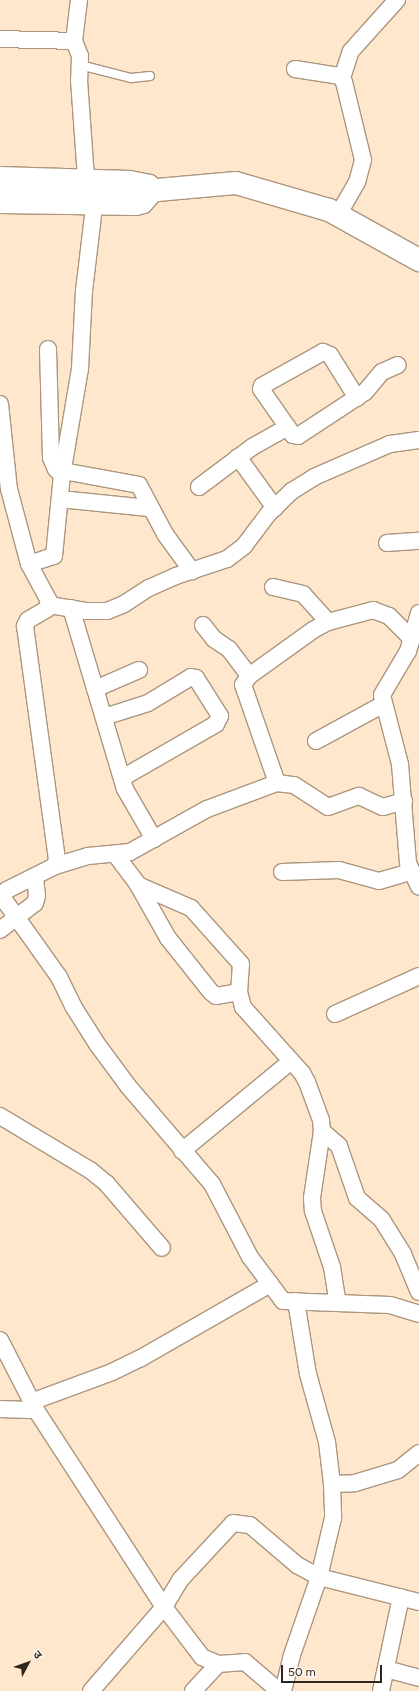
<!DOCTYPE html>
<html>
<head>
<meta charset="utf-8">
<style>
	body { margin:0 }
	#map { position:relative; width:419px; height:1691px; overflow:hidden; background:#ffe7cd; font-family:Figtree,"Noto Sans Devanagari",sans-serif }
	div>[style] { position:absolute }
	[style*='--x'] { left:calc(var(--x)*1px); top:calc(var(--y)*1px); width:calc(var(--w)*1px); rotate:calc(var(--a)*1deg) }
	.roads { filter:drop-shadow(1px 0 #ac967e) drop-shadow(-1px 0 #ac967e) drop-shadow(0 1px #ac967e) drop-shadow(0 -1px #ac967e) }
	.lane>* { height:8px; margin:-4px; padding:0 4px; transform-origin:4px; border-radius:4px; background:#fff }
	.street>* { height:16px; margin:-8px; padding:0 8px; transform-origin:8px; border-radius:8px; background:#fff }
	.secondary>* { height:22px; margin:-11px; padding:0 11px; transform-origin:11px; border-radius:11px; background:#fff }
	span { translate:-50% -50%; white-space:nowrap; text-align:center; line-height:1.15; -webkit-text-stroke:3px #fcf7f2; paint-order:stroke }
	.north { position:absolute; left:8px; top:1643px; width:40px; height:40px; -webkit-text-stroke:3px #fcf7f2; paint-order:stroke; rotate:49deg; font-size:11px; font-weight:700; line-height:16px; text-align:center; color:#2f261d }
	.north::after { content:''; display:block; margin:auto; width:14px; height:18px; background:#2f261d; clip-path:polygon(50% 0,100% 100%,50% 72%,0 100%) }
	.scale { position:absolute; left:281px; top:1665px; width:101px; height:18px; box-sizing:border-box; border:2px solid #2f261d; border-top:0; padding-left:5px; font-size:12px; line-height:14px; white-space:nowrap; color:#2f261d; -webkit-text-stroke:3px #fcf7f2; paint-order:stroke }
</style>
</head>
<body>
<div id="map">
	<div class="roads">
		<div class="lane">
			<i style="--x:80;--y:65;--w:53;--a:14.3"></i>
			<i style="--x:131;--y:78;--w:19;--a:-6"></i>
		</div>
		<div class="street">
			<i style="--x:79;--y:0;--w:41;--a:97"></i>
			<i style="--x:74;--y:41;--w:16;--a:68"></i>
			<i style="--x:80;--y:56;--w:24;--a:92"></i>
			<i style="--x:79;--y:80;--w:98;--a:85.9"></i>
			<i style="--x:0;--y:39;--w:74;--a:1.5"></i>
			<i style="--x:295;--y:69;--w:46;--a:8.8"></i>
			<i style="--x:340;--y:76;--w:7;--a:56"></i>
			<i style="--x:344;--y:82;--w:80;--a:76.3"></i>
			<i style="--x:363;--y:160;--w:23;--a:105"></i>
			<i style="--x:357;--y:182;--w:38;--a:120"></i>
			<i style="--x:342;--y:78;--w:28;--a:-72"></i>
			<i style="--x:351;--y:51;--w:69;--a:-48"></i>
			<i style="--x:0;--y:175;--w:130;--a:1.8"></i>
			<i style="--x:130;--y:179;--w:20;--a:11"></i>
			<i style="--x:150;--y:183;--w:10;--a:45"></i>
			<i style="--x:157;--y:190;--w:20;--a:131"></i>
			<i style="--x:144;--y:205;--w:8;--a:166"></i>
			<i style="--x:136;--y:207;--w:136;--a:-179.2"></i>
			<i style="--x:48;--y:349;--w:109;--a:88.4"></i>
			<i style="--x:51;--y:458;--w:12;--a:66"></i>
			<i style="--x:56;--y:469;--w:8;--a:45"></i>
			<i style="--x:357;--y:398;--w:51;--a:-122.1"></i>
			<i style="--x:330;--y:355;--w:8;--a:-157"></i>
			<i style="--x:323;--y:352;--w:70;--a:150.9"></i>
			<i style="--x:262;--y:386;--w:3;--a:108"></i>
			<i style="--x:261;--y:389;--w:56;--a:55.2"></i>
			<i style="--x:293;--y:435;--w:5;--a:11"></i>
			<i style="--x:298;--y:436;--w:80;--a:-33.3"></i>
			<i style="--x:365;--y:392;--w:26;--a:-50"></i>
			<i style="--x:382;--y:372;--w:17;--a:-24"></i>
			<i style="--x:0;--y:404;--w:85;--a:84"></i>
			<i style="--x:9;--y:489;--w:78;--a:75.1"></i>
			<i style="--x:29;--y:564;--w:42;--a:61.6"></i>
			<i style="--x:49;--y:601;--w:8;--a:104"></i>
			<i style="--x:47;--y:609;--w:22;--a:150"></i>
			<i style="--x:28;--y:620;--w:7;--a:117"></i>
			<i style="--x:25;--y:626;--w:235;--a:82.2"></i>
			<i style="--x:57;--y:859;--w:7;--a:106"></i>
			<i style="--x:55;--y:866;--w:54;--a:153.4"></i>
			<i style="--x:7;--y:890;--w:9;--a:126"></i>
			<i style="--x:2;--y:897;--w:98;--a:54.5"></i>
			<i style="--x:59;--y:977;--w:32;--a:64"></i>
			<i style="--x:73;--y:1006;--w:45;--a:57.7"></i>
			<i style="--x:97;--y:1044;--w:52;--a:53.6"></i>
			<i style="--x:128;--y:1086;--w:129;--a:49.4"></i>
			<i style="--x:212;--y:1184;--w:82;--a:62.5"></i>
			<i style="--x:250;--y:1257;--w:55;--a:53.1"></i>
			<i style="--x:283;--y:1301;--w:107;--a:2.1"></i>
			<i style="--x:390;--y:1305;--w:30;--a:17"></i>
			<i style="--x:238;--y:457;--w:63;--a:54"></i>
			<i style="--x:63;--y:471;--w:77;--a:10.4"></i>
			<i style="--x:139;--y:485;--w:55;--a:62"></i>
			<i style="--x:165;--y:534;--w:46;--a:53.9"></i>
			<i style="--x:199;--y:487;--w:66;--a:-37"></i>
			<i style="--x:252;--y:447;--w:41;--a:-29.1"></i>
			<i style="--x:60;--y:499;--w:89;--a:5.8"></i>
			<i style="--x:387;--y:543;--w:32;--a:-4"></i>
			<i style="--x:29;--y:564;--w:26;--a:-18"></i>
			<i style="--x:54;--y:556;--w:81;--a:-84.4"></i>
			<i style="--x:62;--y:475;--w:108;--a:-80.4"></i>
			<i style="--x:80;--y:369;--w:78;--a:-87.1"></i>
			<i style="--x:84;--y:291;--w:85;--a:-83.2"></i>
			<i style="--x:273;--y:587;--w:31;--a:13"></i>
			<i style="--x:303;--y:594;--w:38;--a:48"></i>
			<i style="--x:49;--y:605;--w:37;--a:9"></i>
			<i style="--x:86;--y:611;--w:21;--a:0"></i>
			<i style="--x:107;--y:611;--w:18;--a:-22"></i>
			<i style="--x:124;--y:604;--w:30;--a:-33"></i>
			<i style="--x:149;--y:588;--w:30;--a:-24"></i>
			<i style="--x:176;--y:576;--w:54;--a:-18.4"></i>
			<i style="--x:227;--y:559;--w:21;--a:-37"></i>
			<i style="--x:244;--y:546;--w:41;--a:-52.9"></i>
			<i style="--x:269;--y:513;--w:32;--a:-44"></i>
			<i style="--x:292;--y:491;--w:26;--a:-32"></i>
			<i style="--x:314;--y:477;--w:83;--a:-23.5"></i>
			<i style="--x:390;--y:444;--w:29;--a:-8"></i>
			<i style="--x:71;--y:608;--w:189;--a:73.4"></i>
			<i style="--x:125;--y:789;--w:58;--a:59.9"></i>
			<i style="--x:419;--y:613;--w:40;--a:106"></i>
			<i style="--x:408;--y:651;--w:51;--a:120.6"></i>
			<i style="--x:382;--y:695;--w:71;--a:75.4"></i>
			<i style="--x:400;--y:764;--w:99;--a:85.4"></i>
			<i style="--x:408;--y:863;--w:26;--a:65"></i>
			<i style="--x:203;--y:625;--w:18;--a:52"></i>
			<i style="--x:214;--y:639;--w:18;--a:34"></i>
			<i style="--x:229;--y:649;--w:34;--a:53"></i>
			<i style="--x:95;--y:689;--w:48;--a:-23.4"></i>
			<i style="--x:104;--y:717;--w:46;--a:-17.7"></i>
			<i style="--x:148;--y:703;--w:50;--a:-31.2"></i>
			<i style="--x:191;--y:677;--w:5;--a:11"></i>
			<i style="--x:196;--y:678;--w:45;--a:57.7"></i>
			<i style="--x:220;--y:716;--w:9;--a:117"></i>
			<i style="--x:216;--y:724;--w:108;--a:150.1"></i>
			<i style="--x:316;--y:741;--w:77;--a:-28.6"></i>
			<i style="--x:277;--y:783;--w:17;--a:7"></i>
			<i style="--x:294;--y:785;--w:40;--a:32.9"></i>
			<i style="--x:328;--y:807;--w:33;--a:-20"></i>
			<i style="--x:359;--y:796;--w:26;--a:25"></i>
			<i style="--x:383;--y:807;--w:22;--a:-16"></i>
			<i style="--x:115;--y:854;--w:39;--a:53"></i>
			<i style="--x:138;--y:885;--w:58;--a:23.5"></i>
			<i style="--x:191;--y:908;--w:75;--a:48.2"></i>
			<i style="--x:241;--y:964;--w:28;--a:94"></i>
			<i style="--x:239;--y:992;--w:16;--a:75"></i>
			<i style="--x:243;--y:1007;--w:89;--a:48.2"></i>
			<i style="--x:302;--y:1073;--w:10;--a:61"></i>
			<i style="--x:307;--y:1082;--w:40;--a:69.8"></i>
			<i style="--x:321;--y:1120;--w:11;--a:85"></i>
			<i style="--x:322;--y:1131;--w:68;--a:98.5"></i>
			<i style="--x:312;--y:1198;--w:13;--a:86"></i>
			<i style="--x:313;--y:1211;--w:59;--a:71.3"></i>
			<i style="--x:332;--y:1267;--w:36;--a:81"></i>
			<i style="--x:55;--y:866;--w:34;--a:-17"></i>
			<i style="--x:88;--y:856;--w:42;--a:-5.4"></i>
			<i style="--x:130;--y:852;--w:88;--a:-29.2"></i>
			<i style="--x:207;--y:809;--w:75;--a:-20.4"></i>
			<i style="--x:277;--y:783;--w:104;--a:-109.1"></i>
			<i style="--x:243;--y:685;--w:11;--a:-56"></i>
			<i style="--x:249;--y:676;--w:79;--a:-35.7"></i>
			<i style="--x:313;--y:630;--w:17;--a:-28"></i>
			<i style="--x:328;--y:622;--w:47;--a:-14.9"></i>
			<i style="--x:373;--y:610;--w:17;--a:21"></i>
			<i style="--x:389;--y:616;--w:33;--a:45"></i>
			<i style="--x:282;--y:872;--w:57;--a:-2"></i>
			<i style="--x:339;--y:870;--w:41;--a:15.4"></i>
			<i style="--x:379;--y:881;--w:33;--a:-16"></i>
			<i style="--x:138;--y:885;--w:61;--a:60.5"></i>
			<i style="--x:168;--y:938;--w:69;--a:51.5"></i>
			<i style="--x:211;--y:992;--w:6;--a:39"></i>
			<i style="--x:216;--y:996;--w:23;--a:-10"></i>
			<i style="--x:0;--y:930;--w:44;--a:-37.6"></i>
			<i style="--x:35;--y:903;--w:7;--a:-74"></i>
			<i style="--x:37;--y:896;--w:20;--a:-96"></i>
			<i style="--x:335;--y:1014;--w:92;--a:-24.3"></i>
			<i style="--x:0;--y:1116;--w:105;--a:31"></i>
			<i style="--x:90;--y:1170;--w:22;--a:39"></i>
			<i style="--x:107;--y:1184;--w:84;--a:49.3"></i>
			<i style="--x:322;--y:1131;--w:23;--a:41"></i>
			<i style="--x:339;--y:1146;--w:55;--a:70.9"></i>
			<i style="--x:357;--y:1198;--w:33;--a:41"></i>
			<i style="--x:382;--y:1220;--w:40;--a:58"></i>
			<i style="--x:403;--y:1254;--w:41;--a:67.2"></i>
			<i style="--x:182;--y:1151;--w:141;--a:-39.5"></i>
			<i style="--x:296;--y:1301;--w:74;--a:80.7"></i>
			<i style="--x:308;--y:1374;--w:71;--a:74.4"></i>
			<i style="--x:327;--y:1442;--w:42;--a:83.2"></i>
			<i style="--x:332;--y:1484;--w:34;--a:88"></i>
			<i style="--x:333;--y:1518;--w:61;--a:103.3"></i>
			<i style="--x:319;--y:1577;--w:103;--a:14"></i>
			<i style="--x:0;--y:1340;--w:79;--a:62.8"></i>
			<i style="--x:31;--y:1402;--w:86;--a:-20.3"></i>
			<i style="--x:112;--y:1372;--w:32;--a:-26"></i>
			<i style="--x:141;--y:1358;--w:149;--a:-29.8"></i>
			<i style="--x:0;--y:1409;--w:36;--a:2"></i>
			<i style="--x:36;--y:1410;--w:235;--a:57"></i>
			<i style="--x:164;--y:1607;--w:63;--a:52.8"></i>
			<i style="--x:202;--y:1657;--w:17;--a:24"></i>
			<i style="--x:218;--y:1664;--w:27;--a:-4"></i>
			<i style="--x:245;--y:1662;--w:45;--a:40.5"></i>
			<i style="--x:332;--y:1484;--w:23;--a:-2"></i>
			<i style="--x:355;--y:1483;--w:45;--a:-16.8"></i>
			<i style="--x:398;--y:1470;--w:27;--a:-39"></i>
			<i style="--x:386;--y:1669;--w:34;--a:15"></i>
			<i style="--x:91;--y:1691;--w:111;--a:-49"></i>
			<i style="--x:164;--y:1607;--w:33;--a:-59"></i>
			<i style="--x:181;--y:1579;--w:76;--a:-47.1"></i>
			<i style="--x:233;--y:1523;--w:17;--a:7"></i>
			<i style="--x:250;--y:1525;--w:62;--a:40.4"></i>
			<i style="--x:297;--y:1565;--w:25;--a:29"></i>
			<i style="--x:319;--y:1577;--w:83;--a:109.1"></i>
			<i style="--x:292;--y:1655;--w:37;--a:104"></i>
			<i style="--x:193;--y:1691;--w:37;--a:-47"></i>
			<i style="--x:381;--y:1691;--w:96;--a:-78"></i>
		</div>
		<div class="secondary">
			<i style="--x:0;--y:189;--w:76;--a:3"></i>
			<i style="--x:76;--y:193;--w:81;--a:-2.1"></i>
			<i style="--x:157;--y:190;--w:79;--a:-5.1"></i>
			<i style="--x:236;--y:183;--w:97;--a:16.2"></i>
			<i style="--x:329;--y:210;--w:103;--a:29.1"></i>
		</div>
	</div>
	<div class="north">उ</div>
	<div class="scale">50 m</div>
</div>
</body>
</html>
